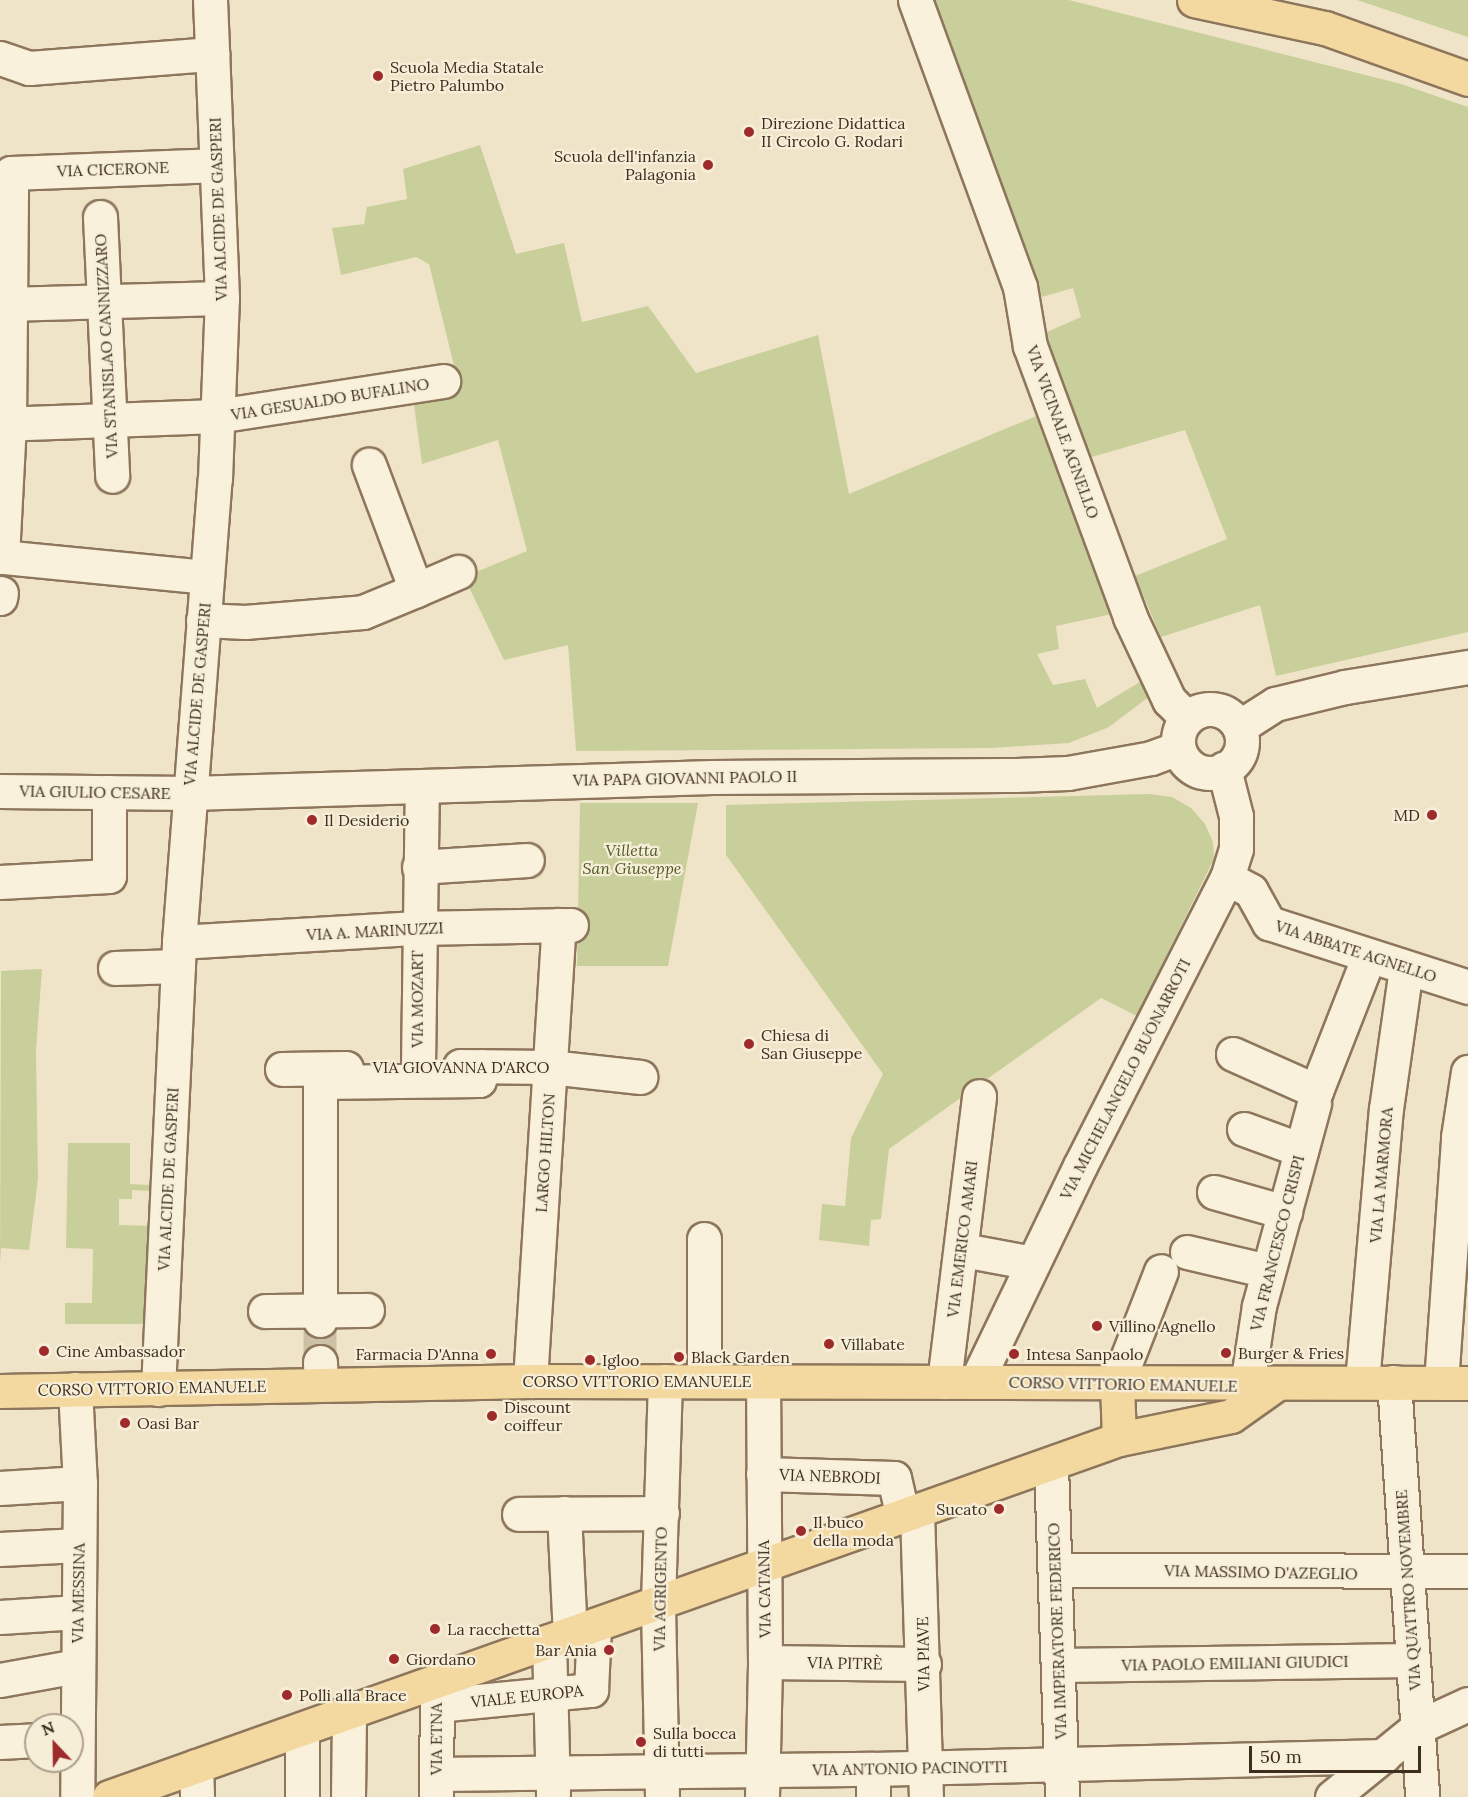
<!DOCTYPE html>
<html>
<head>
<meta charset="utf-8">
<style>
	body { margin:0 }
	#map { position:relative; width:1468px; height:1797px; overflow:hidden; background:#f0e4c8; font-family:Lora,serif }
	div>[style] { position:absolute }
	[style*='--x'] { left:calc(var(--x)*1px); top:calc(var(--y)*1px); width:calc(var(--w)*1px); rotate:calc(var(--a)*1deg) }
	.green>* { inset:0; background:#c9cf9b }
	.minor-tunnel>* { height:33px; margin-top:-16.5px; transform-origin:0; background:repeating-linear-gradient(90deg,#ccc0a6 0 33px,transparent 0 49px) }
	.roads { filter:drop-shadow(2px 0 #8d765c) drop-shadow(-2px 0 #8d765c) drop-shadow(0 2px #8d765c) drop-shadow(0 -2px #8d765c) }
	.minor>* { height:33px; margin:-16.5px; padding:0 16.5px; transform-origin:16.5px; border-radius:16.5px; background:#faf1dc }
	.minor>.ring { margin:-16.5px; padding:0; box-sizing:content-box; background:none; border:33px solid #faf1dc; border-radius:50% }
	.major>* { height:33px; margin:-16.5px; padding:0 16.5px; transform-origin:16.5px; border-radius:16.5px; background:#f3d9a0 }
	.dots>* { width:16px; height:16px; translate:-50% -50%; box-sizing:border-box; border:3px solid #f7eed8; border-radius:50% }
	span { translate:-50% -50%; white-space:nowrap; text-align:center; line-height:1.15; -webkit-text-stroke:4.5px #f7eed8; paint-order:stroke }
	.poi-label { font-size:16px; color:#3d2e20 }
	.left { translate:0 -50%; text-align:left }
	.right { translate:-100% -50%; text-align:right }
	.street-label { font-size:16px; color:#3d2e20 }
	.park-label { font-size:16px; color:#4d5a26; font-style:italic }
	.north { position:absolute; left:24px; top:1713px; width:60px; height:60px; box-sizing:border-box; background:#f7eed8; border:2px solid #ada18e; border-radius:50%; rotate:338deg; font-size:16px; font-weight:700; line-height:24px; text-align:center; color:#3d2e20 }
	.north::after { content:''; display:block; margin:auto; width:21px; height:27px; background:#9e2a2b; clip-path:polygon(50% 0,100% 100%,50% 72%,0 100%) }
	.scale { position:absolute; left:1249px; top:1746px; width:172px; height:27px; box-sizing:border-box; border:3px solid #3d2e20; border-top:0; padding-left:8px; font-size:18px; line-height:21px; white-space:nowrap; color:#3d2e20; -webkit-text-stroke:4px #f7eed8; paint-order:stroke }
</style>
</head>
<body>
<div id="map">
	<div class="green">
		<i style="clip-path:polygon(934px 0,1069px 0,1401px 84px,1468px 107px,1468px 632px,1276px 676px,1260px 605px,1161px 637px,1135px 576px,1227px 539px,1185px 430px,1085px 459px,1038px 336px,1081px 317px,1073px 288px,1042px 297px,981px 145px)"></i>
		<i style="clip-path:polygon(1357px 0,1468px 0,1468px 37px)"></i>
		<i style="clip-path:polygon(480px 145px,516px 254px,564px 243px,582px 322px,648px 306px,696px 373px,818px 335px,849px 494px,1041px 414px,1112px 614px,1056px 626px,1059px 649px,1037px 654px,1053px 685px,1085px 679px,1097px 708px,1143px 680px,1150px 696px,1109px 727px,1069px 743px,992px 748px,576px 751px,568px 645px,504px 660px,464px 577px,527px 551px,498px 440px,422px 464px,413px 398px,458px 382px,429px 264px,416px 257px,341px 275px,332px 228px,364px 224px,367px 207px,407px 199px,403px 169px)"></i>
		<i style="clip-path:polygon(1149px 794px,1172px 797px,1191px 808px,1205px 824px,1213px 842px,1214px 859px,1137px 1016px,1101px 998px,889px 1149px,881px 1219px,871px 1220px,869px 1246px,819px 1240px,822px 1204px,845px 1206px,851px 1138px,883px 1074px,726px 855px,726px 805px)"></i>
		<i style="clip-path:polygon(580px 803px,698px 803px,668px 966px,577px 966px)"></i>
		<i style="clip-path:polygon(42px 969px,36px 1051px,38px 1179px,29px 1250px,1px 1248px,0 1264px,1px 971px)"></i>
		<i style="clip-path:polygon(68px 1143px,130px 1143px,130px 1184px,150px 1185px,150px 1191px,132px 1190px,132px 1199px,119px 1199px,119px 1225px,150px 1226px,148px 1324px,65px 1324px,65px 1303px,92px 1303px,93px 1249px,66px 1248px)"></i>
	</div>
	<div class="minor-tunnel">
		<i style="--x:320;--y:1320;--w:42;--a:90"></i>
	</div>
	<div class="roads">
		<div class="minor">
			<i style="--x:915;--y:0;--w:306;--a:69.9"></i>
			<i style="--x:1020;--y:287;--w:60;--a:80.4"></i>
			<i style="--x:1030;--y:346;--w:289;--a:69.7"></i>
			<i style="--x:1130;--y:617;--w:92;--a:64.8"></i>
			<i style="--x:1169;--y:700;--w:25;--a:45"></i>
			<i style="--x:0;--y:58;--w:31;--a:19"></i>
			<i style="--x:29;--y:68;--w:184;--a:-4.4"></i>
			<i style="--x:100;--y:217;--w:259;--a:87.3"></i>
			<i style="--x:9;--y:304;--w:213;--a:-1.6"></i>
			<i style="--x:0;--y:424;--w:217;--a:-2.1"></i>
			<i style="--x:217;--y:416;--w:229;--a:-8.8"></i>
			<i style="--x:207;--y:577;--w:206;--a:-174.4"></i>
			<i style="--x:2;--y:557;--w:133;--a:-87"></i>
			<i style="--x:9;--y:424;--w:251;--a:-89.5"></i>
			<i style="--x:11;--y:173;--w:205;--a:-2.2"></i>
			<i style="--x:416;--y:590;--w:46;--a:-23.2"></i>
			<i style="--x:0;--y:598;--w:5;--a:-79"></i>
			<i style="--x:203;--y:620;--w:42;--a:2.7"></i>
			<i style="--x:245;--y:622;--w:118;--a:-4.8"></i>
			<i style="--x:363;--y:612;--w:57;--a:-22.5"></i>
			<i style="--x:416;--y:590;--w:134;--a:-110.6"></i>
			<i class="ring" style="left:1178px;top:709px;width:31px;height:31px"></i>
			<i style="--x:1239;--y:727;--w:43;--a:-32.6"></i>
			<i style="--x:1275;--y:704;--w:72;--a:-13.7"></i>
			<i style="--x:1345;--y:687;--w:125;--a:-9.2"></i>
			<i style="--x:0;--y:791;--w:190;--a:0.6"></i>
			<i style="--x:190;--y:793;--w:522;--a:-1.76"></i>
			<i style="--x:712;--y:777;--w:304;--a:-0.4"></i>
			<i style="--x:1016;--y:775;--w:52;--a:-2.2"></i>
			<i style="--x:1068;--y:773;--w:84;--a:-10.2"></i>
			<i style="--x:1151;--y:758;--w:29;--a:-20"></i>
			<i style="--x:419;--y:867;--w:108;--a:-3.7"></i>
			<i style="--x:1227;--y:878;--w:27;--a:28"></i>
			<i style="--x:1251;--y:891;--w:37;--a:61"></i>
			<i style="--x:1269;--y:923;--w:209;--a:17.8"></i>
			<i style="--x:0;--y:882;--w:109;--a:-3.2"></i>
			<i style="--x:109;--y:876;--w:84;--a:-90"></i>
			<i style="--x:179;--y:942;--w:238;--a:-3.4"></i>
			<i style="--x:417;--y:928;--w:154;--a:-1.1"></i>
			<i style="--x:115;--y:968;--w:63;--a:-1.8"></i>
			<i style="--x:1233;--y:1054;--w:91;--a:24"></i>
			<i style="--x:1316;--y:1091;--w:145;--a:-68.6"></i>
			<i style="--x:418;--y:1066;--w:278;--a:-89.2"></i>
			<i style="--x:460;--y:1066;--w:90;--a:0.6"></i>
			<i style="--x:550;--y:1067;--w:91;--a:6.3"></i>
			<i style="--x:282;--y:1069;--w:64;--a:-0.9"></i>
			<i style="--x:1244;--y:1129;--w:61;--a:20.2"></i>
			<i style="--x:1214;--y:1192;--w:74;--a:15.7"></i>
			<i style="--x:704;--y:1239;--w:142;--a:90"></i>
			<i style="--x:963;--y:1250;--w:71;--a:10.5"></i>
			<i style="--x:1187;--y:1252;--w:83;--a:13.2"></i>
			<i style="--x:265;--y:1311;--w:102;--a:-0.6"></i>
			<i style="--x:320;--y:1320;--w:238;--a:-90"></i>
			<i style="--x:320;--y:1082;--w:159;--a:-0.7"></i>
			<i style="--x:479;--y:1080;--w:14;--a:-82"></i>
			<i style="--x:320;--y:1362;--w:23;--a:88"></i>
			<i style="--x:530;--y:1381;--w:457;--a:-86.4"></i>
			<i style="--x:944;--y:1382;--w:288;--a:-83"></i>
			<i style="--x:976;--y:1382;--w:240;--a:-64.3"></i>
			<i style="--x:1080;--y:1166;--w:323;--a:-63"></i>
			<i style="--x:1227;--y:878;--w:30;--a:-73"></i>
			<i style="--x:1236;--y:849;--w:33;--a:-90"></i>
			<i style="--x:1236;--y:816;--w:49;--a:-104.3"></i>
			<i style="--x:1362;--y:1382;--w:274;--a:-85"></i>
			<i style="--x:1386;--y:1109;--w:142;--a:-81.9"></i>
			<i style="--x:1394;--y:1382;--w:416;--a:86.1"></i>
			<i style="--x:1441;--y:1383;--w:247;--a:-86"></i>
			<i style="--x:1458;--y:1137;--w:66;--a:-81.3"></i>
			<i style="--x:1117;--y:1384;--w:121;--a:-68.7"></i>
			<i style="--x:1247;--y:1385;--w:80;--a:-81.4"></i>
			<i style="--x:1259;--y:1306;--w:210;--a:-74.8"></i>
			<i style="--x:75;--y:1389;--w:94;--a:87"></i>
			<i style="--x:80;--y:1483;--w:314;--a:90.5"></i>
			<i style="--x:158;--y:1389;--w:447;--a:-87.3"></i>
			<i style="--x:179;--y:942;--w:464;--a:-85.6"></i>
			<i style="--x:215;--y:479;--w:181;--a:-87.8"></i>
			<i style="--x:222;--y:298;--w:298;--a:-92.3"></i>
			<i style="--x:1051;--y:1465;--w:332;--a:88.1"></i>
			<i style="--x:763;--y:1474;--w:131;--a:1.7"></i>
			<i style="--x:894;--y:1478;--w:40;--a:77"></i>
			<i style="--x:0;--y:1488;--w:80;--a:-3.6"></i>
			<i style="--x:917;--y:1512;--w:285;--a:88.2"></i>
			<i style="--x:564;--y:1513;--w:121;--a:87.2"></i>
			<i style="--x:519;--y:1514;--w:143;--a:-0.4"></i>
			<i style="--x:0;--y:1549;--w:79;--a:-2.9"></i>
			<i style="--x:1055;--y:1570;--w:413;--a:0.1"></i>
			<i style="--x:0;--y:1617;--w:78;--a:-3.7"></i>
			<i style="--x:549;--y:1641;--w:154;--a:88.5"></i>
			<i style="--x:765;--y:1662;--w:159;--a:0.7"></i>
			<i style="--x:1058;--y:1665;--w:354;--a:-0.8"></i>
			<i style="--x:0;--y:1680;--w:78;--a:-10.3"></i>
			<i style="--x:437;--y:1705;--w:155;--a:-5.6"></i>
			<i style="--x:591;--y:1690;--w:64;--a:-87.3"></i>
			<i style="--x:0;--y:1742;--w:36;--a:-3"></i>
			<i style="--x:196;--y:1766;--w:31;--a:88"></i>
			<i style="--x:436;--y:1774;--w:437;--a:-0.7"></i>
			<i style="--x:873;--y:1769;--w:511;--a:-1.46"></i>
			<i style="--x:302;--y:1797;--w:68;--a:-90"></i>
			<i style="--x:348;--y:1797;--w:84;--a:-89.3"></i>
			<i style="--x:436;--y:1797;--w:114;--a:-89.5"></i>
			<i style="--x:662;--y:1797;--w:194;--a:-91.2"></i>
			<i style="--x:658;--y:1603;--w:222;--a:-88.2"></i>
			<i style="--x:762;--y:1797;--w:135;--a:-88.7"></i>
			<i style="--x:765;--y:1662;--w:281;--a:-90.4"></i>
			<i style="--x:873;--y:1797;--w:28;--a:-90"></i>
			<i style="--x:1332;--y:1797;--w:111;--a:-39.1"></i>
			<i style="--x:1418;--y:1727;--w:55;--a:-24.7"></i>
		</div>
		<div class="major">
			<i style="--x:1194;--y:0;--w:134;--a:12.1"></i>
			<i style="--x:1325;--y:28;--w:152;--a:19.6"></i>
			<i style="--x:1117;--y:1384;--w:55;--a:87.9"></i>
			<i style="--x:0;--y:1391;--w:530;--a:-1.08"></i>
			<i style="--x:530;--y:1381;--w:938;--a:0.12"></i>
			<i style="--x:109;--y:1797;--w:1072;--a:-19.52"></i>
			<i style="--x:1119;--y:1439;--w:114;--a:-11.6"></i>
			<i style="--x:1231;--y:1416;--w:54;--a:-35.2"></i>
		</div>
	</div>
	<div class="dots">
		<i style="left:378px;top:76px;background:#9e2a2b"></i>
		<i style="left:749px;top:132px;background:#9e2a2b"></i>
		<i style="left:708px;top:165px;background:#9e2a2b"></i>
		<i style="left:1432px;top:815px;background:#9e2a2b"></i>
		<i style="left:312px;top:820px;background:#9e2a2b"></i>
		<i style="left:749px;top:1044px;background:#9e2a2b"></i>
		<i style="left:1097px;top:1326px;background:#9e2a2b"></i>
		<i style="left:829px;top:1344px;background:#9e2a2b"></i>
		<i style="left:44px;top:1351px;background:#9e2a2b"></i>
		<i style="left:1226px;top:1353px;background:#9e2a2b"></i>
		<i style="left:491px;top:1354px;background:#9e2a2b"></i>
		<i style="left:1014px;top:1354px;background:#9e2a2b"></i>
		<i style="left:679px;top:1357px;background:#9e2a2b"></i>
		<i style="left:590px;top:1360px;background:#9e2a2b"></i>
		<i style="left:492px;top:1416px;background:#9e2a2b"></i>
		<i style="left:125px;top:1423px;background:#9e2a2b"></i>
		<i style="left:999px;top:1509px;background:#9e2a2b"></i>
		<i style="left:801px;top:1531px;background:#9e2a2b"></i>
		<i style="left:435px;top:1629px;background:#9e2a2b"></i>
		<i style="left:609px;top:1650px;background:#9e2a2b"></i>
		<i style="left:394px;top:1659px;background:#9e2a2b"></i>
		<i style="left:287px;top:1695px;background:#9e2a2b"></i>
		<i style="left:641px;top:1742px;background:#9e2a2b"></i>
	</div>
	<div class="poi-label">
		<span class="left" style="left:390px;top:76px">Scuola Media Statale<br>Pietro Palumbo</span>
		<span class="left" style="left:761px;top:132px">Direzione Didattica<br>II Circolo G. Rodari</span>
		<span class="right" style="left:696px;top:165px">Scuola dell'infanzia<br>Palagonia</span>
		<span class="right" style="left:1420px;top:815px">MD</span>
		<span class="left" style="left:324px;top:820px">Il Desiderio</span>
		<span class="left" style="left:761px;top:1044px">Chiesa di<br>San Giuseppe</span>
		<span class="left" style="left:1109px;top:1326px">Villino Agnello</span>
		<span class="left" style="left:841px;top:1344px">Villabate</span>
		<span class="left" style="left:56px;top:1351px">Cine Ambassador</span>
		<span class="left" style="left:1238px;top:1353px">Burger &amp; Fries</span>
		<span class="right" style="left:479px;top:1354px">Farmacia D'Anna</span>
		<span class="left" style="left:1026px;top:1354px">Intesa Sanpaolo</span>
		<span class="left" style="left:691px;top:1357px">Black Garden</span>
		<span class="left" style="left:602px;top:1360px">Igloo</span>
		<span class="left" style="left:504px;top:1416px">Discount<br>coiffeur</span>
		<span class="left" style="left:137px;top:1423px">Oasi Bar</span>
		<span class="right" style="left:987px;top:1509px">Sucato</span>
		<span class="left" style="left:813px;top:1531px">Il buco<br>della moda</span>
		<span class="left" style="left:447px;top:1629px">La racchetta</span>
		<span class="right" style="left:597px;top:1650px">Bar Ania</span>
		<span class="left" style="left:406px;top:1659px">Giordano</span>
		<span class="left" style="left:299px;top:1695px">Polli alla Brace</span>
		<span class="left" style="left:653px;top:1742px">Sulla bocca<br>di tutti</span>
	</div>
	<div class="street-label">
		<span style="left:113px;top:169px;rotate:-2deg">VIA CICERONE</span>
		<span style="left:218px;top:209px;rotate:-92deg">VIA ALCIDE DE GASPERI</span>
		<span style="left:106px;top:346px;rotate:-93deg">VIA STANISLAO CANNIZZARO</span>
		<span style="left:330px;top:399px;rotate:-9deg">VIA GESUALDO BUFALINO</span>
		<span style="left:1063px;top:432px;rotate:70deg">VIA VICINALE AGNELLO</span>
		<span style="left:197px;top:694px;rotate:-85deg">VIA ALCIDE DE GASPERI</span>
		<span style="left:685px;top:778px;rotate:-1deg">VIA PAPA GIOVANNI PAOLO II</span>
		<span style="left:95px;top:792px;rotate:1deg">VIA GIULIO CESARE</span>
		<span style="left:375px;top:931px;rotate:-3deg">VIA A. MARINUZZI</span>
		<span style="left:1356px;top:951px;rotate:18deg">VIA ABBATE AGNELLO</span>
		<span style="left:417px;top:999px;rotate:-90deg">VIA MOZART</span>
		<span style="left:461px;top:1067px">VIA GIOVANNA D'ARCO</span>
		<span style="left:1125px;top:1079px;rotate:-63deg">VIA MICHELANGELO BUONARROTI</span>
		<span style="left:545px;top:1153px;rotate:-86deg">LARGO HILTON</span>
		<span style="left:1381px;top:1175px;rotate:-85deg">VIA LA MARMORA</span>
		<span style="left:168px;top:1179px;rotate:-87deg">VIA ALCIDE DE GASPERI</span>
		<span style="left:962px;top:1239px;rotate:-83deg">VIA EMERICO AMARI</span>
		<span style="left:1277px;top:1243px;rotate:-76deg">VIA FRANCESCO CRISPI</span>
		<span style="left:637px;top:1381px">CORSO VITTORIO EMANUELE</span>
		<span style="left:1123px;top:1384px;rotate:1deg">CORSO VITTORIO EMANUELE</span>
		<span style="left:152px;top:1388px;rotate:-1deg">CORSO VITTORIO EMANUELE</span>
		<span style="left:830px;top:1476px;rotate:2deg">VIA NEBRODI</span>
		<span style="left:1261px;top:1572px;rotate:1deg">VIA MASSIMO D'AZEGLIO</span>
		<span style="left:660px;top:1589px;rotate:-89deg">VIA AGRIGENTO</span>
		<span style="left:764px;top:1589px;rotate:-91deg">VIA CATANIA</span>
		<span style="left:1408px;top:1590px;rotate:-94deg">VIA QUATTRO NOVEMBRE</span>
		<span style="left:78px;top:1593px;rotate:-89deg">VIA MESSINA</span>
		<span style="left:1057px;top:1631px;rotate:-92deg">VIA IMPERATORE FEDERICO</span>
		<span style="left:923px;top:1654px;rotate:-91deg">VIA PIAVE</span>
		<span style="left:845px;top:1663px;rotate:1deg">VIA PITRÈ</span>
		<span style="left:1235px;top:1663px;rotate:-1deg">VIA PAOLO EMILIANI GIUDICI</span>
		<span style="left:527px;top:1696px;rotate:-6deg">VIALE EUROPA</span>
		<span style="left:436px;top:1739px;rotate:-90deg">VIA ETNA</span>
		<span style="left:910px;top:1768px;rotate:-1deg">VIA ANTONIO PACINOTTI</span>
	</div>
	<div class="park-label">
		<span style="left:632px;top:859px">Villetta<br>San Giuseppe</span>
	</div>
	<div class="north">N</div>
	<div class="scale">50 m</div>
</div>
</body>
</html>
